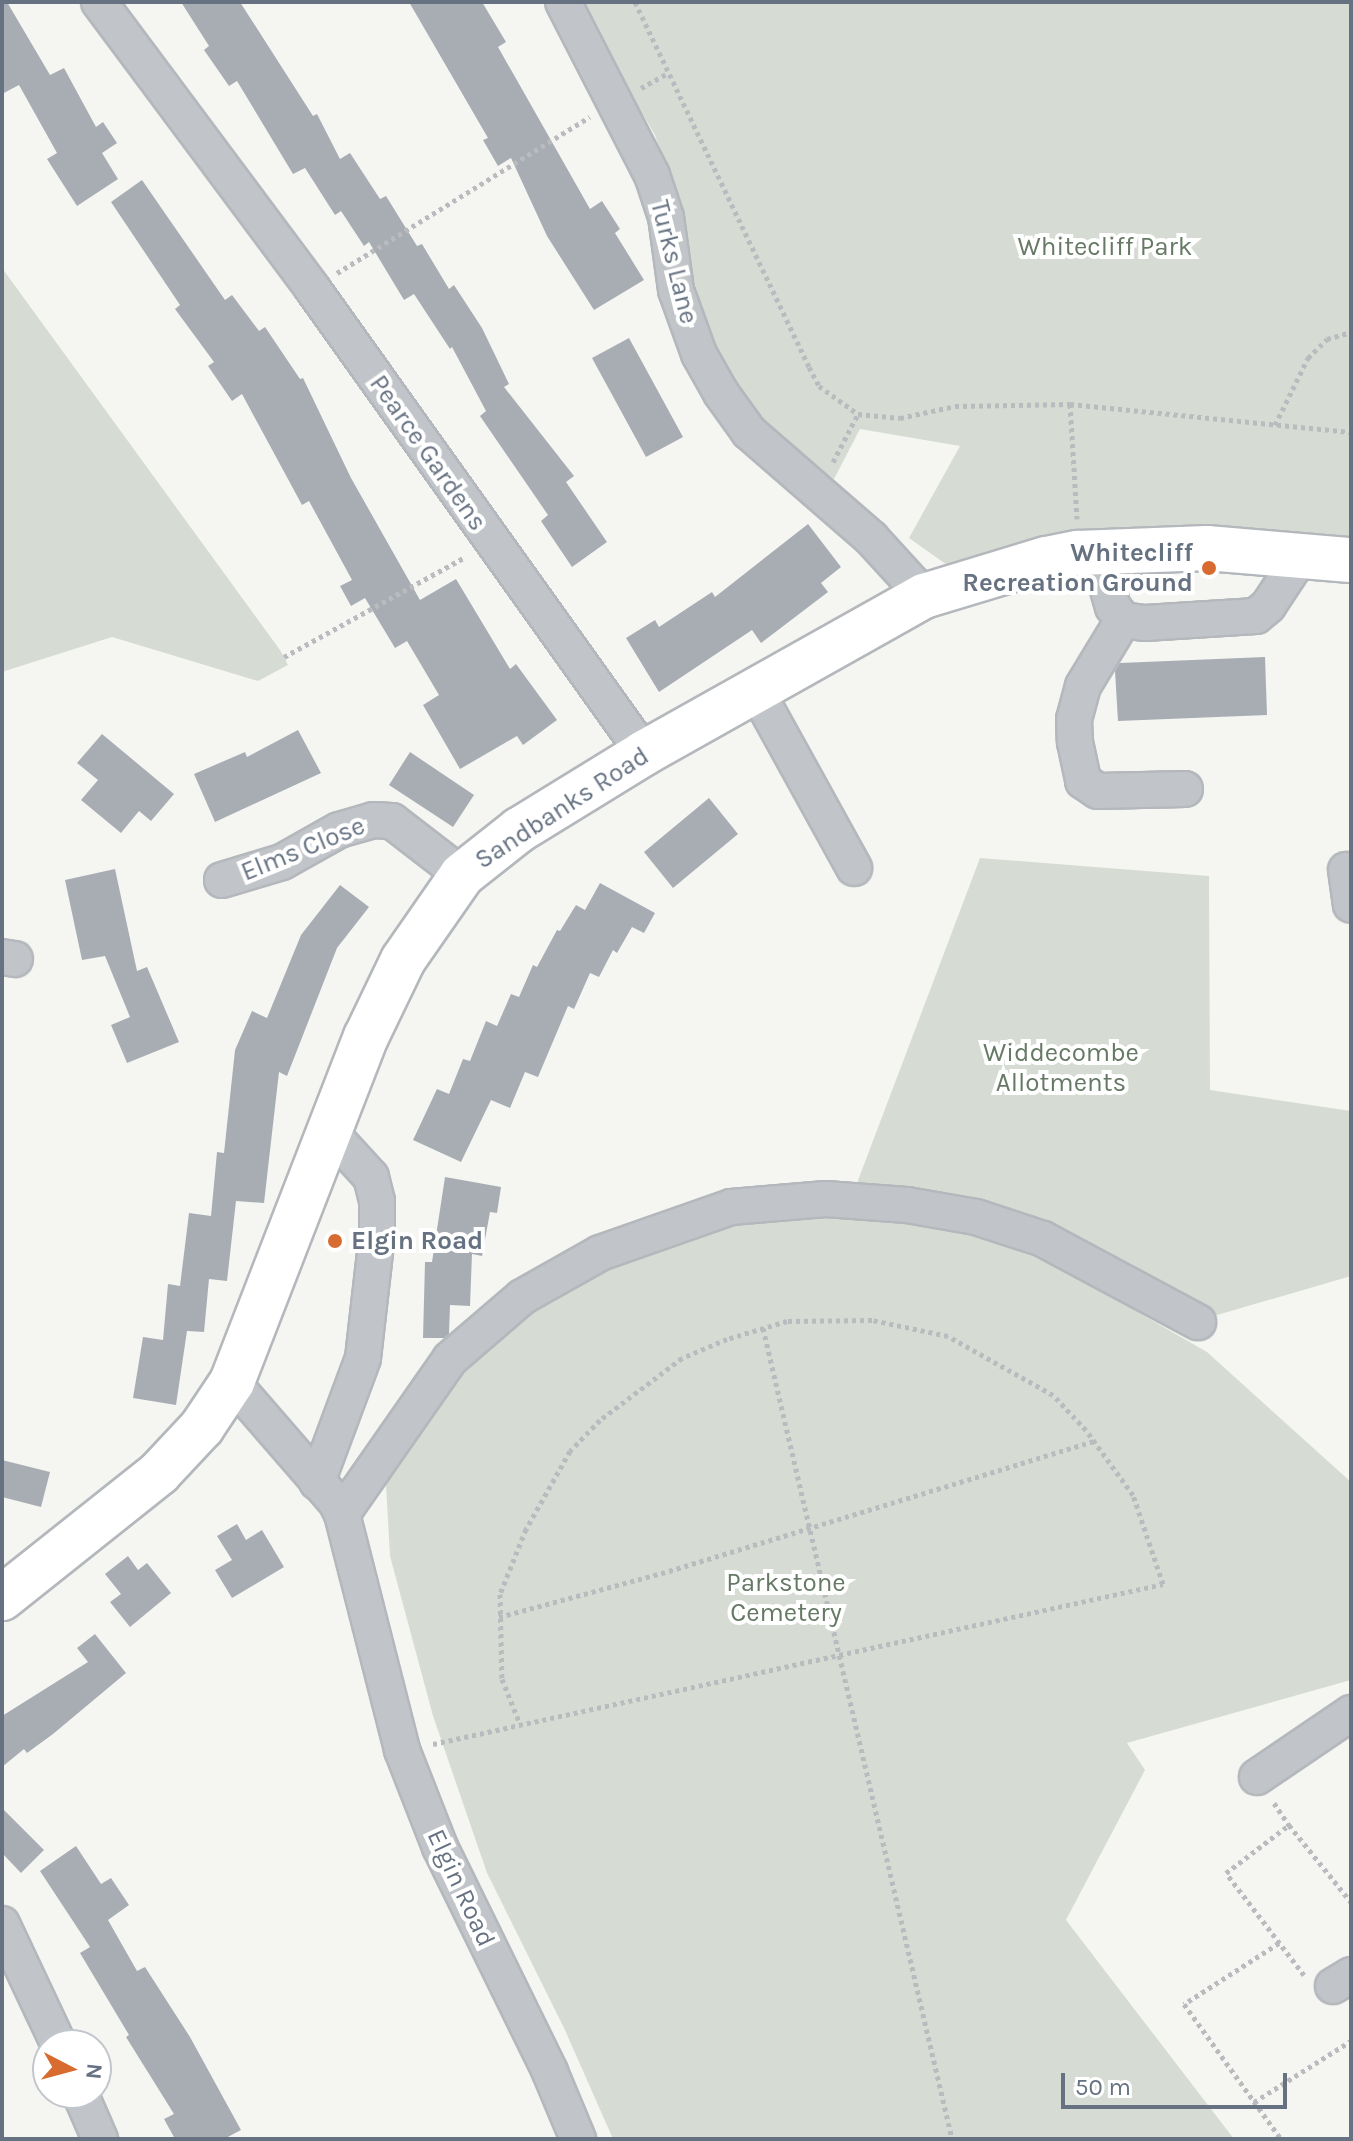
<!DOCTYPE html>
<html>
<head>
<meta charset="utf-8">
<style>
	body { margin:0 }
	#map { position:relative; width:1353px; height:2141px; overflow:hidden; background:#f5f6f2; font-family:Karla,sans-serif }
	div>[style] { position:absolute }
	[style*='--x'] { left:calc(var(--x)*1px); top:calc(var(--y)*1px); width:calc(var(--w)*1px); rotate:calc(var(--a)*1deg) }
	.green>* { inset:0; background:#d6dcd4 }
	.building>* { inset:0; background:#a8adb4 }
	.path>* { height:5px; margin-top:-2.5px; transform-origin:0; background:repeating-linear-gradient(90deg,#b9bbbe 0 4px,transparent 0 8px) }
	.roads { filter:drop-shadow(2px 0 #b4b8bc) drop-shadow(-2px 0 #b4b8bc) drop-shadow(0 2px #b4b8bc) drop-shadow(0 -2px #b4b8bc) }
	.minor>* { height:34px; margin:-17px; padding:0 17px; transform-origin:17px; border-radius:17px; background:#c1c4c8 }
	.major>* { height:44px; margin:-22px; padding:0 22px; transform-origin:22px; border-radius:22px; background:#fff }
	.dots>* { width:22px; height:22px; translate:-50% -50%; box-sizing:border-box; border:4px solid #fff; border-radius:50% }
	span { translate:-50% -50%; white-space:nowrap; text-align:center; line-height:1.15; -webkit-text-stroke:8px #fff; paint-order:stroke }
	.park-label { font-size:26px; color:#667965 }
	.street-label { font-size:26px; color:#667282 }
	.poi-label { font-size:26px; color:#667282; font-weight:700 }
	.right { translate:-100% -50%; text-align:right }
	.left { translate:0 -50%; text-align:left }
	.frame { position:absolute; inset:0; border:4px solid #667282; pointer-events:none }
	.north { position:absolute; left:32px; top:2029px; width:80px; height:80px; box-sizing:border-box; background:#fff; border:2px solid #c2c7cd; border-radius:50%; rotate:96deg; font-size:22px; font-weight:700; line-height:32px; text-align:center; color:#667282 }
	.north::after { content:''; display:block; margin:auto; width:28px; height:36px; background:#d86b30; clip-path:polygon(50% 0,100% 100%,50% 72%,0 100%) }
	.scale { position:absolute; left:1061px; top:2073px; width:226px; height:36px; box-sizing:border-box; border:4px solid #667282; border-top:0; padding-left:10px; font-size:24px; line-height:28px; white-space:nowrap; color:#667282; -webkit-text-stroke:6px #fff; paint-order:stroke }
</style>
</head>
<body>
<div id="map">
	<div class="green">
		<i style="clip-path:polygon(577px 2px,1351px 2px,1351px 560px,1207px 548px,971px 582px,909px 538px,960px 446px,860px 429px,834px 479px,795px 450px,759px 418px,729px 374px,710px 336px,686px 253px,685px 224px,655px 135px)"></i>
		<i style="clip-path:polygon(2px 268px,280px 650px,288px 665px,258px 681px,112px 637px,2px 672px)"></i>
		<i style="clip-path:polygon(980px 858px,1209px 876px,1210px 1090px,1351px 1111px,1351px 1276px,1207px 1318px,1107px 1252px,1009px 1209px,923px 1191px,857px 1183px)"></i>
		<i style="clip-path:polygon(825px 1213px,881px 1217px,967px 1232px,1056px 1265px,1207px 1352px,1351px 1482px,1351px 1680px,1127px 1743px,1145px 1770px,1066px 1920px,1234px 2139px,613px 2139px,564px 2028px,487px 1873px,433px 1716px,390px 1556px,385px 1467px,459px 1369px,528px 1308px,600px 1268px,702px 1234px,749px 1222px)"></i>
	</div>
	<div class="building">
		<i style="clip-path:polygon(2px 2px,7px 2px,50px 75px,64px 68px,96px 127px,103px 122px,117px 143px,102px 153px,118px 179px,77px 206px,47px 159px,57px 153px,19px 85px,2px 94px)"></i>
		<i style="clip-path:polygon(181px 2px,240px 2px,313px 116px,317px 114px,340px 159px,350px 153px,380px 199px,386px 196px,417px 246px,422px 244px,449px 289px,454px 285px,482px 328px,509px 384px,504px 387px,574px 476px,566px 482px,607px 542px,572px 567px,541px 521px,548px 515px,480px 416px,486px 411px,452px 347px,450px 349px,414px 294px,404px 300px,369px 242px,364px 246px,341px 211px,335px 215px,305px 168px,293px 174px,237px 81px,229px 86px,204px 50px,209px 46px)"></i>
		<i style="clip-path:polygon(409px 2px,482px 2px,506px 42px,498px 47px,590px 209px,602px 201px,620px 229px,615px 233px,644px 280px,594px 310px,547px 236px,511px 158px,498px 166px,483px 140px,488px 138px)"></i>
		<i style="clip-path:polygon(142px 180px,225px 300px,232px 295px,259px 331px,265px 327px,300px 379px,303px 378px,351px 478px,420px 600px,456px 579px,510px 669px,516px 664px,557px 720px,523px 745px,517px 736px,460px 769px,423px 705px,439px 695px,407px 641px,395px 648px,365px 598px,351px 606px,340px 586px,352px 580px,309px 501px,302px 505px,242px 394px,232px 401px,208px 366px,214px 362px,175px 309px,180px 305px,111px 202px)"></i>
		<i style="clip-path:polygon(629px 338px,683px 437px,646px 457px,592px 358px)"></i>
		<i style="clip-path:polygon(808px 524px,841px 567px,821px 583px,828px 592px,761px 643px,752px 630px,659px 692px,626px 638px,655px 620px,659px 627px,712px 592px,715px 597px)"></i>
		<i style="clip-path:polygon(1265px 657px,1267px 715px,1118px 721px,1115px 671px,1120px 663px)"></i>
		<i style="clip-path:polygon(298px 730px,321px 773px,215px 822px,194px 774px,245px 752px,247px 757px)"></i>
		<i style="clip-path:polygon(102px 734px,174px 794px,151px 821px,139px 811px,121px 833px,81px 800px,98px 780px,77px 763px)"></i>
		<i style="clip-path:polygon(410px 752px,474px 795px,453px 827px,389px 785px)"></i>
		<i style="clip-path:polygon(709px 798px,738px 834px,673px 888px,644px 852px)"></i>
		<i style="clip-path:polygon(115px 869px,137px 971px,147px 967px,179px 1042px,127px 1063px,111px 1025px,130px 1017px,105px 956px,82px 960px,65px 880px)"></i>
		<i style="clip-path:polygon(600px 883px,655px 913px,644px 933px,632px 927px,617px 953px,613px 950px,599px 977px,590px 973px,574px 1009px,568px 1006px,538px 1077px,525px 1072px,510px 1108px,491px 1100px,461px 1162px,413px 1140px,437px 1089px,449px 1094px,463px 1059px,470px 1061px,486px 1021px,497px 1026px,511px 994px,519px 997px,533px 965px,537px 967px,557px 930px,560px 931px,576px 905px,585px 910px)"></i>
		<i style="clip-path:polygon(340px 885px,369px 907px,337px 948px,287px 1076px,279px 1072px,264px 1203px,236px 1201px,227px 1281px,209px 1279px,204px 1332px,187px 1331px,176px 1405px,133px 1398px,143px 1337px,163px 1340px,168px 1284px,180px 1286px,189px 1213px,211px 1216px,217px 1152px,224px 1153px,235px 1050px,252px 1011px,267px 1018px,301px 935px)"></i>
		<i style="clip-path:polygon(445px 1177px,501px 1187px,497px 1213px,490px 1212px,482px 1256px,472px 1254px,470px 1306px,450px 1305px,449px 1334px,444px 1338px,423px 1338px,425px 1262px,432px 1262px)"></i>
		<i style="clip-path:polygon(2px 1460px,50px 1472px,41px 1507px,2px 1497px)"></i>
		<i style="clip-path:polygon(237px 1524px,246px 1540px,262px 1530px,284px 1567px,232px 1598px,215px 1570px,232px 1560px,217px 1536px)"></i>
		<i style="clip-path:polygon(128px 1556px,138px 1570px,147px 1563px,171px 1593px,130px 1627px,110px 1602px,121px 1594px,105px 1574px)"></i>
		<i style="clip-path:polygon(95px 1634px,126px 1673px,53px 1734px,27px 1753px,24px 1749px,2px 1767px,2px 1716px,88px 1662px,77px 1648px)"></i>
		<i style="clip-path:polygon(2px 1808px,44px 1850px,21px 1873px,2px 1853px)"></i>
		<i style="clip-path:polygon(76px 1846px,101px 1884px,111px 1878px,129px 1905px,108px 1920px,137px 1971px,145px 1967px,190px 2037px,241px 2130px,224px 2139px,175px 2139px,164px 2119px,174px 2114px,126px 2037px,129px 2035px,80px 1953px,90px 1947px,40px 1871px)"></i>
	</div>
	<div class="path">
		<i style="--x:635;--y:2;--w:404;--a:64.5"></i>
		<i style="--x:809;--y:367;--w:21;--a:62"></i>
		<i style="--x:819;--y:386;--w:48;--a:35.7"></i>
		<i style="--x:858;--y:414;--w:42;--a:5.4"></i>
		<i style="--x:900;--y:418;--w:56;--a:-12.3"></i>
		<i style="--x:955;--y:406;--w:115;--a:-1"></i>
		<i style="--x:1070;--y:404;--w:282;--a:5.7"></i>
		<i style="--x:641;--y:88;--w:31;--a:-29"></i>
		<i style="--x:337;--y:273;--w:297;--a:-31.7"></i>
		<i style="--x:1070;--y:404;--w:115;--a:86.5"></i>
		<i style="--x:1275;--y:425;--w:75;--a:-63.8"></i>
		<i style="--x:1308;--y:358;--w:27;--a:-45"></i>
		<i style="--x:1327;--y:339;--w:25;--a:-16"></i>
		<i style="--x:833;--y:462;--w:54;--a:-62.5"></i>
		<i style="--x:284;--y:657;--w:207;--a:-28.9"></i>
		<i style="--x:763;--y:1328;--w:833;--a:76.88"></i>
		<i style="--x:499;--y:1617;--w:176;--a:-15.1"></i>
		<i style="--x:669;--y:1571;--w:445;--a:-17"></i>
		<i style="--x:433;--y:1744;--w:747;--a:-12.36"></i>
		<i style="--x:1163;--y:1584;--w:94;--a:-108.6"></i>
		<i style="--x:1133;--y:1495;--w:80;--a:-125.9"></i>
		<i style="--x:1086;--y:1430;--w:48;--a:-133.3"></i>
		<i style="--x:1053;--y:1395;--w:120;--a:-150.7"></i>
		<i style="--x:948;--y:1336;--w:78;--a:-168.1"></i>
		<i style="--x:872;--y:1320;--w:85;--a:179.3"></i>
		<i style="--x:787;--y:1321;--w:63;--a:163.3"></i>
		<i style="--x:727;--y:1339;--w:49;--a:157.1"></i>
		<i style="--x:682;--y:1358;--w:103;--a:142.9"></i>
		<i style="--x:600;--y:1420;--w:43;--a:134.1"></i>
		<i style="--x:570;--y:1451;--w:90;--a:119.4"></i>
		<i style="--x:526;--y:1529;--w:70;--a:111.8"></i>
		<i style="--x:500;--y:1594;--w:85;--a:88.7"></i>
		<i style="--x:502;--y:1679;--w:48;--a:68.2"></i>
		<i style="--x:1274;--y:1803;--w:27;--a:56"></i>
		<i style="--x:1279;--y:1943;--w:113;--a:147.3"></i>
		<i style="--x:1184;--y:2004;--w:166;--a:54.3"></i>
		<i style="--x:1304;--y:1975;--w:128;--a:-127.4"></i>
		<i style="--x:1226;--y:1873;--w:79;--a:-37.3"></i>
		<i style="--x:1289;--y:1825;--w:99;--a:51.2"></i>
		<i style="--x:1254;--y:2102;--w:115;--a:-32.2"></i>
	</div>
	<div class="roads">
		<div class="minor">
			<i style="--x:99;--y:2;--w:357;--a:53.3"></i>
			<i style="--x:312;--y:288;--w:571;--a:54.47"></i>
			<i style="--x:563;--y:2;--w:195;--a:62.8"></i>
			<i style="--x:652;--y:175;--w:44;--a:71.6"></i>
			<i style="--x:666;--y:217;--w:74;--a:82.2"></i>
			<i style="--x:676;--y:290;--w:68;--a:70.2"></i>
			<i style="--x:699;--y:354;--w:45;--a:60.6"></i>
			<i style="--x:721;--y:393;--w:48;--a:54.3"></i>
			<i style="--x:749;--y:432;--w:162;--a:41"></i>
			<i style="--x:871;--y:538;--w:79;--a:47.6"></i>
			<i style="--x:1097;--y:552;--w:57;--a:73.8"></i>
			<i style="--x:1113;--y:607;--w:16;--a:52"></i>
			<i style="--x:1123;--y:620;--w:22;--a:8"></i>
			<i style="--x:1145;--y:623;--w:111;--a:-3.6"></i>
			<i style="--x:1256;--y:616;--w:16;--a:-40"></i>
			<i style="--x:1268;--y:606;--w:60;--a:-56.6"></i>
			<i style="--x:1123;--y:620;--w:77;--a:121.2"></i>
			<i style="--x:1083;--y:686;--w:34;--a:105"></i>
			<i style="--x:1074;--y:719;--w:23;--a:88"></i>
			<i style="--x:1075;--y:742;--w:40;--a:78"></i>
			<i style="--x:1083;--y:781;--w:18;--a:34"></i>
			<i style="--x:1098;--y:791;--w:87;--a:-1.3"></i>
			<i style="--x:757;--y:692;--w:201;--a:61.1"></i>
			<i style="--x:1346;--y:870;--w:35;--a:82"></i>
			<i style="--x:222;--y:880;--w:63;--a:-16.7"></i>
			<i style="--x:282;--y:862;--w:65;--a:-29.3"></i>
			<i style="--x:339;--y:830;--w:35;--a:-16"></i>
			<i style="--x:373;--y:820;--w:19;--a:3"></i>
			<i style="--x:392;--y:821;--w:88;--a:37.6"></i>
			<i style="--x:2;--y:957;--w:13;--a:9"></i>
			<i style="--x:232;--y:1382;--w:159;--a:49.1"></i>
			<i style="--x:336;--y:1502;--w:13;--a:63"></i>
			<i style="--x:342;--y:1514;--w:244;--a:75.7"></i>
			<i style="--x:402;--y:1750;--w:104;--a:68.6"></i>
			<i style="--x:440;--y:1847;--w:250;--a:63.9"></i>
			<i style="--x:550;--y:2072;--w:73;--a:67.3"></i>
			<i style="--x:317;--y:1482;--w:132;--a:-69.6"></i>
			<i style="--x:363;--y:1358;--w:123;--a:-83.5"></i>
			<i style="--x:377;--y:1236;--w:35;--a:-90"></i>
			<i style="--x:377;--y:1201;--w:25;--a:-104"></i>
			<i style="--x:371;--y:1177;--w:62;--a:-132.4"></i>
			<i style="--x:342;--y:1514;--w:189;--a:-55.1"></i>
			<i style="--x:450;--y:1359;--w:95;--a:-40.7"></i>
			<i style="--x:522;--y:1297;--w:90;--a:-29.4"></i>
			<i style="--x:600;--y:1253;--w:139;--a:-19.3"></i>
			<i style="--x:731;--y:1207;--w:95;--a:-4.8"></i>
			<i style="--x:826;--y:1199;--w:81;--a:4.2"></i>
			<i style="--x:907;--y:1205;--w:70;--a:9.9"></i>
			<i style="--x:976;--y:1217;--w:71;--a:18.2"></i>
			<i style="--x:1043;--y:1239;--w:176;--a:28.2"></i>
			<i style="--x:1257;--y:1777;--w:114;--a:-34.2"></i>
			<i style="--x:2;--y:1924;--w:134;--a:64.8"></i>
			<i style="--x:1333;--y:1986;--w:21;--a:-31"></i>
			<i style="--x:80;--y:2093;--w:50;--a:66.5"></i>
		</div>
		<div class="major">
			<i style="--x:2;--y:1598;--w:201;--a:-38.5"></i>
			<i style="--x:159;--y:1473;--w:63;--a:-46.9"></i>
			<i style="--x:202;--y:1427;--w:54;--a:-56.3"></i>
			<i style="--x:232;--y:1382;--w:370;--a:-68.8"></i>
			<i style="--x:366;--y:1037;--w:85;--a:-64.3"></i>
			<i style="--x:403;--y:960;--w:103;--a:-55.2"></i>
			<i style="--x:462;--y:875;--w:73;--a:-38.3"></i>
			<i style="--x:519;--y:830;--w:147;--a:-31.6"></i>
			<i style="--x:644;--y:753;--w:321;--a:-29.3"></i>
			<i style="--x:924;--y:596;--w:127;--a:-16.9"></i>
			<i style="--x:1046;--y:559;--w:33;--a:-11"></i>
			<i style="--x:1078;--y:553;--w:129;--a:-2.2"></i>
			<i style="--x:1207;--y:548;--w:144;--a:4.8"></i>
		</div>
	</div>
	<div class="dots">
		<i style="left:1209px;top:568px;background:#d86b30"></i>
		<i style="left:335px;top:1241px;background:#d86b30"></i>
	</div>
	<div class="park-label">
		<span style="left:1105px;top:247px">Whitecliff Park</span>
		<span style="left:1061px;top:1068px">Widdecombe<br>Allotments</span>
		<span style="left:786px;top:1598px">Parkstone<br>Cemetery</span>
	</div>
	<div class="street-label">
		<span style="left:674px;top:262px;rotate:76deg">Turks Lane</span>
		<span style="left:428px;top:453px;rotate:55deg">Pearce Gardens</span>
		<span style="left:562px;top:808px;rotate:-33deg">Sandbanks Road</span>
		<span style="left:303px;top:849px;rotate:-22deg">Elms Close</span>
		<span style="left:461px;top:1888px;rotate:65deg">Elgin Road</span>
	</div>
	<div class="poi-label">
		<span class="right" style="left:1193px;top:568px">Whitecliff<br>Recreation Ground</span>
		<span class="left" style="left:351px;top:1241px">Elgin Road</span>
	</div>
	<div class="frame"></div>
	<div class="north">N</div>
	<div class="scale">50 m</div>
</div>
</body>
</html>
